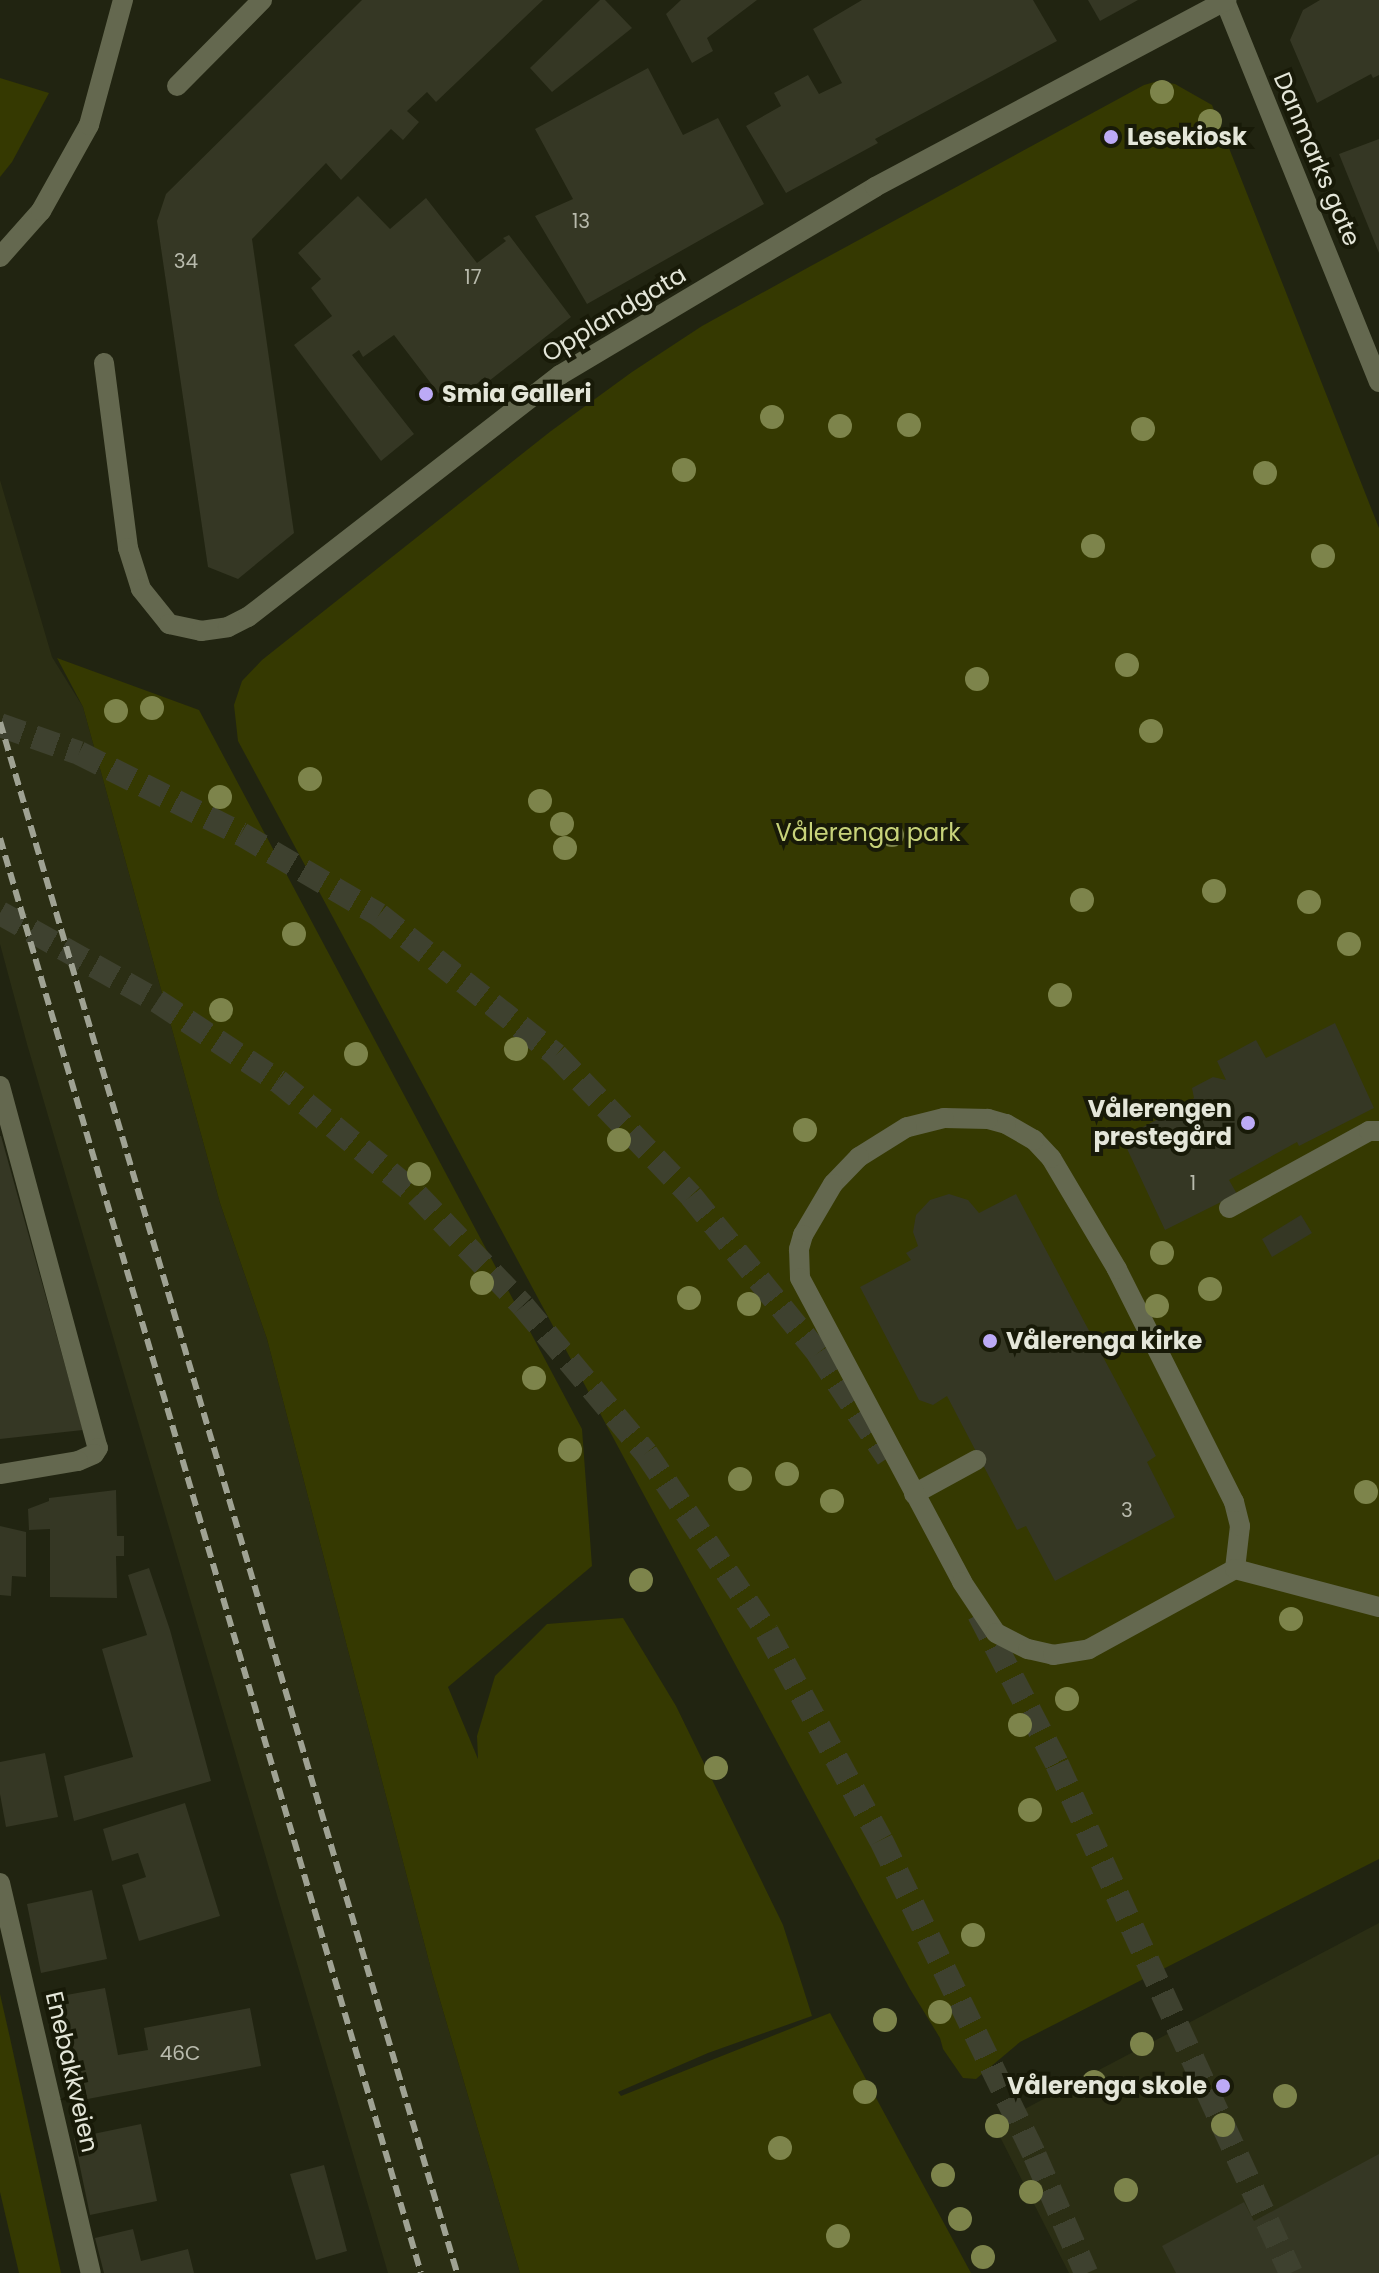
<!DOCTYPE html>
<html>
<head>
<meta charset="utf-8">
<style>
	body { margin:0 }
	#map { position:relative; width:1379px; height:2273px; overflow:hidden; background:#212411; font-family:Poppins,sans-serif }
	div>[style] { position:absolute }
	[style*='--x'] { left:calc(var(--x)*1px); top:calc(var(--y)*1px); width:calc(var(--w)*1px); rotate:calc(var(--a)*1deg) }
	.built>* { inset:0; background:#2b2e14 }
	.green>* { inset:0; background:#353901 }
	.building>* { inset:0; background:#353724 }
	.highway-tunnel>* { height:24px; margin-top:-12px; transform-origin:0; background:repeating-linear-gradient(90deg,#3e412f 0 24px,transparent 0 36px) }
	.lane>* { height:20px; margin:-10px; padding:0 10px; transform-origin:10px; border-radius:10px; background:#64684f }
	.street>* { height:20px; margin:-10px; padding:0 10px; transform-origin:10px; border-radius:10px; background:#64684f }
	.rail>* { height:6px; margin-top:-3px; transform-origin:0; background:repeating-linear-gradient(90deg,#9fa293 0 12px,transparent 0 18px) }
	.trees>* { width:24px; height:24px; margin:-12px; border-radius:50%; background:#7d844b }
	.dots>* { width:22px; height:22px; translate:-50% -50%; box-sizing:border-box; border:4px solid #181a08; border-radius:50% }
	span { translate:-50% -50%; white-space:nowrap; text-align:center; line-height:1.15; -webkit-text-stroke:8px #181a08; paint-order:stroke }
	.number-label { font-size:20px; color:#b8baac }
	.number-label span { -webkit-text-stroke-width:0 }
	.poi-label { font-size:24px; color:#e4e6d9; font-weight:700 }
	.left { translate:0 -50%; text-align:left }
	.right { translate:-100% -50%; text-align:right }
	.street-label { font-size:24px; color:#e4e6d9 }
	.park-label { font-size:24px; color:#c8d37a }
</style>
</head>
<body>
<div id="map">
	<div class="built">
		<i style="clip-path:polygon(0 480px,52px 657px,83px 707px,220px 1203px,267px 1339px,432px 1973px,520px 2273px,388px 2273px,27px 1044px,0 944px)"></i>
		<i style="clip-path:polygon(1379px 1923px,1379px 2273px,1069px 2273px,994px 2125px)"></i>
	</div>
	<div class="green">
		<i style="clip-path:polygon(0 78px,49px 93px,12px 162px,0 177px)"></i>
		<i style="clip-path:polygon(1158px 81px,1175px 84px,1212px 105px,1379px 528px,1379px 1859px,1020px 2042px,976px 2079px,963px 2078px,943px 2049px,940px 2038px,910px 1989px,238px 741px,234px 705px,242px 681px,262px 660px,551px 431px,632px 372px,702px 326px,809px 267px,1144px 85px)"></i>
		<i style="clip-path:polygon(57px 658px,199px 710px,582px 1429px,592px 1566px,448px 1687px,478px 1759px,477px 1736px,495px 1676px,547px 1624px,623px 1618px,676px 1706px,783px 1925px,812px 2016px,708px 2053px,618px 2092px,621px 2096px,830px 2013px,971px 2273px,520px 2273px,432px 1973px,267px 1339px,220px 1203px,83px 707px)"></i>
		<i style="clip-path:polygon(0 1994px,10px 2038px,61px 2273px,19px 2273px,0 2192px)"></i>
	</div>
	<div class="building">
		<i style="clip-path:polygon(362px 0,543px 0,436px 102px,427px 92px,407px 111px,419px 122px,403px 140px,391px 129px,341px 180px,326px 163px,252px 239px,294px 533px,238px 579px,208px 567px,157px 221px,166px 194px)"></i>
		<i style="clip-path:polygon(600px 0,605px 0,632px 28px,552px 92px,530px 68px)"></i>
		<i style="clip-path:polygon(681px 0,757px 0,707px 38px,713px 51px,692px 63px,666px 14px)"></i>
		<i style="clip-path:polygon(862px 0,1033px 0,1057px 41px,875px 139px,878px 143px,786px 193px,746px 126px,781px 106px,774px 93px,808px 75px,819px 94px,842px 83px,813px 29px)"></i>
		<i style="clip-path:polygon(1088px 0,1138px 0,1100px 21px)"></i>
		<i style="clip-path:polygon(1320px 0,1379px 0,1379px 75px,1373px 78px,1371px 74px,1317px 103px,1290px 40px,1303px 10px)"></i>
		<i style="clip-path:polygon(648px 68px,683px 135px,718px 118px,764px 204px,587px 304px,535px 216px,573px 199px,535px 129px)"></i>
		<i style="clip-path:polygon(1379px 139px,1379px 253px,1339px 154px)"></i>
		<i style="clip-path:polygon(358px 196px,390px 229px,426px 198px,477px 263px,506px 241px,503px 238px,509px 235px,571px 317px,489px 381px,485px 377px,449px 407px,394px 335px,363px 357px,359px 350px,352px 355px,414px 434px,381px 461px,294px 345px,332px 316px,311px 288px,321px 279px,298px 253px)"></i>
		<i style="clip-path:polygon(1335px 1023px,1374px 1108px,1299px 1146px,1297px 1142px,1229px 1180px,1237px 1194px,1165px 1230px,1122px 1138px,1185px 1105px,1194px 1098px,1192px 1088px,1213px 1077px,1226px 1080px,1217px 1061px,1256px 1040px,1266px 1058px)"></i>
		<i style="clip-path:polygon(0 1136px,1px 1136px,83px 1430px,0 1439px)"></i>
		<i style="clip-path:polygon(949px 1194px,968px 1200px,979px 1213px,1016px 1194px,1156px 1456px,1147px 1462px,1175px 1517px,1055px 1581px,1026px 1526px,1017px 1530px,947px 1396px,933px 1405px,919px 1400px,860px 1287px,911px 1260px,906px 1253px,918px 1246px,913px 1232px,916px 1215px,930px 1200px)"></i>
		<i style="clip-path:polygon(1301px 1215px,1312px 1233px,1272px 1257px,1262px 1239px)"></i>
		<i style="clip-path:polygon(116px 1490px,117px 1536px,124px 1536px,124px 1556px,116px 1556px,117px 1598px,50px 1597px,50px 1529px,29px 1530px,28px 1509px,49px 1501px,49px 1498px)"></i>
		<i style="clip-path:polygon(0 1526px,26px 1532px,26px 1577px,12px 1576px,11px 1596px,0 1595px)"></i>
		<i style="clip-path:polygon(149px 1568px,170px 1630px,211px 1781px,74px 1821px,64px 1776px,133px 1757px,102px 1649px,147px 1635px,128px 1575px)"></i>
		<i style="clip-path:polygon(45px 1753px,58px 1817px,6px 1827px,0 1794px,0 1762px)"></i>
		<i style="clip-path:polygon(185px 1803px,220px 1916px,139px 1941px,122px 1885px,146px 1877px,138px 1853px,112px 1861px,103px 1829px)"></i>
		<i style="clip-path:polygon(92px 1890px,107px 1959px,41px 1973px,27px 1904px)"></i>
		<i style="clip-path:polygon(105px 1988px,118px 2055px,148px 2050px,144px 2028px,250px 2008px,261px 2066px,77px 2101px,74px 2090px,65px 2091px,62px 2074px,71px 2073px,68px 2054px,60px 2055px,56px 2037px,64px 2036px,61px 2020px,54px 2021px,50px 1998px)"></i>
		<i style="clip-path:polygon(141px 2124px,157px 2201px,90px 2215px,74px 2138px)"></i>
		<i style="clip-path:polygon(1379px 2154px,1379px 2273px,1176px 2273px,1162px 2246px,1244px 2202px,1254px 2221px)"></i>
		<i style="clip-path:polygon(324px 2165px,347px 2251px,316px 2260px,290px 2174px)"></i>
		<i style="clip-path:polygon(133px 2229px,141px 2261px,188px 2249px,194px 2273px,104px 2273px,95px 2238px)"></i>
	</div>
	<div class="highway-tunnel">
		<i style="--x:0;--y:725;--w:84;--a:19.5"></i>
		<i style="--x:79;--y:753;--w:181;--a:26.6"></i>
		<i style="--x:241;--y:834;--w:160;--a:30.4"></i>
		<i style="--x:379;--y:915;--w:226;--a:38.3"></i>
		<i style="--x:556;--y:1055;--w:195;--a:46.2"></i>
		<i style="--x:691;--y:1196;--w:202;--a:51"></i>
		<i style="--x:818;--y:1353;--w:126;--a:56.3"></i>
		<i style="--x:0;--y:913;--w:180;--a:29.3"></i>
		<i style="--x:157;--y:1001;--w:145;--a:33.5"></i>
		<i style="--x:278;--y:1081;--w:180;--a:39.4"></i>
		<i style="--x:417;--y:1195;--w:153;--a:46.3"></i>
		<i style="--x:523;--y:1306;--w:192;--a:50.1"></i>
		<i style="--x:646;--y:1453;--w:216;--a:55.9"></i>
		<i style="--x:767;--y:1632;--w:237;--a:61.3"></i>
		<i style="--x:881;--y:1840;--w:352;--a:64"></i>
		<i style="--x:1035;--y:2156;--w:128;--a:66.4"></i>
		<i style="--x:979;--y:1614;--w:169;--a:62.5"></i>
		<i style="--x:1057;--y:1764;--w:560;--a:65.31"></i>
	</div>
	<div class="lane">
		<i style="--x:0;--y:1086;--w:375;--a:74.9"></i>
		<i style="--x:98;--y:1448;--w:7;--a:124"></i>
		<i style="--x:94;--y:1454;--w:17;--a:156"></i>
		<i style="--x:78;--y:1461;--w:79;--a:170.5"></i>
		<i style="--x:1229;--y:1208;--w:160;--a:-28.8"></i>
		<i style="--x:1369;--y:1131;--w:10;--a:0"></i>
		<i style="--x:914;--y:1494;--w:71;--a:-28.7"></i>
		<i style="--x:1235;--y:1569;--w:43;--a:-83.4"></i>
		<i style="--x:1240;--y:1526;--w:25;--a:-104"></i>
		<i style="--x:1234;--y:1502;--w:261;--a:-116.7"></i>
		<i style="--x:1117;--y:1269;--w:129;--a:-120.7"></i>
		<i style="--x:1051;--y:1158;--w:25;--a:-133"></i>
		<i style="--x:1034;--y:1140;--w:32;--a:-150"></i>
		<i style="--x:1006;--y:1124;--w:19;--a:-164"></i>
		<i style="--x:988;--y:1119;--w:44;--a:-178.7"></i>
		<i style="--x:944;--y:1118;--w:38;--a:166"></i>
		<i style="--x:907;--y:1127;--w:57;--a:148"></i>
		<i style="--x:859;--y:1157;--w:37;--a:134"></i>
		<i style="--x:833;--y:1184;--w:59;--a:120.5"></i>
		<i style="--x:803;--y:1235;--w:15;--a:106"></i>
		<i style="--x:799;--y:1249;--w:29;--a:88"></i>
		<i style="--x:800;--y:1278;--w:344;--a:61.9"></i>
		<i style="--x:962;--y:1582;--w:61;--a:56.3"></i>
		<i style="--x:996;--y:1633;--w:36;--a:27"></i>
		<i style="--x:1028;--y:1649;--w:26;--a:13"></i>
		<i style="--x:1053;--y:1655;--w:36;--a:-9"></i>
		<i style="--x:1089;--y:1649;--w:166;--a:-28.7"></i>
		<i style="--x:1235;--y:1569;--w:149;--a:14.8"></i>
		<i style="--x:0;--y:1883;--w:400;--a:76.9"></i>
	</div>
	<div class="street">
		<i style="--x:1225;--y:1;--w:411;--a:68"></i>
		<i style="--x:177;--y:86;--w:121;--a:-45.3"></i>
		<i style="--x:0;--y:257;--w:62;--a:-48.3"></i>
		<i style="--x:41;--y:211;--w:98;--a:-60.8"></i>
		<i style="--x:89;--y:125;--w:130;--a:-74.8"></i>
		<i style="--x:104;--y:363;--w:187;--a:82.6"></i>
		<i style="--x:128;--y:548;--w:43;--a:72.4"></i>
		<i style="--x:141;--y:589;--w:45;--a:51.3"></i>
		<i style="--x:169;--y:624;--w:33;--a:12"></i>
		<i style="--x:201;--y:631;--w:27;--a:-8"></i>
		<i style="--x:228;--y:627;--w:22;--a:-27"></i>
		<i style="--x:248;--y:617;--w:395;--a:-37.8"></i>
		<i style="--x:560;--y:375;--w:367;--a:-30.8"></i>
		<i style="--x:875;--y:187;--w:398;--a:-28"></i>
	</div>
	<div class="rail">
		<i style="--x:0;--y:722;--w:1617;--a:73.58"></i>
		<i style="--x:0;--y:838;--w:1495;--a:73.65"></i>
	</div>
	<div class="trees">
		<i style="left:1162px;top:92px"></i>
		<i style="left:1210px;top:121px"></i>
		<i style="left:772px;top:417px"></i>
		<i style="left:909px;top:425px"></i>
		<i style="left:840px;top:426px"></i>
		<i style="left:1143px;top:429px"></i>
		<i style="left:684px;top:470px"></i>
		<i style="left:1265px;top:473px"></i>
		<i style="left:1093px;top:546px"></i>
		<i style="left:1323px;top:556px"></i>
		<i style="left:1127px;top:665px"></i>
		<i style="left:977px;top:679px"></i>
		<i style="left:152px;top:708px"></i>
		<i style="left:116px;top:711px"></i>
		<i style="left:1151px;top:731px"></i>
		<i style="left:310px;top:779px"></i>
		<i style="left:220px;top:797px"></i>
		<i style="left:540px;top:801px"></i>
		<i style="left:562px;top:824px"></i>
		<i style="left:892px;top:835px"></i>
		<i style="left:565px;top:848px"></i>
		<i style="left:1214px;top:891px"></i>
		<i style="left:1082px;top:900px"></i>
		<i style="left:1309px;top:902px"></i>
		<i style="left:294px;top:934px"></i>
		<i style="left:1349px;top:944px"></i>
		<i style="left:1060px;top:995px"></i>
		<i style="left:221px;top:1010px"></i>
		<i style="left:516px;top:1049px"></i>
		<i style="left:356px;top:1054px"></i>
		<i style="left:805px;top:1130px"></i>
		<i style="left:619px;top:1140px"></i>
		<i style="left:419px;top:1174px"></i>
		<i style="left:1162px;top:1253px"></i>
		<i style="left:482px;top:1283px"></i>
		<i style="left:1210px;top:1289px"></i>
		<i style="left:689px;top:1298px"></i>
		<i style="left:749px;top:1304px"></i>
		<i style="left:1157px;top:1306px"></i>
		<i style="left:534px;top:1378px"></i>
		<i style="left:570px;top:1450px"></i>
		<i style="left:787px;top:1474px"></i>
		<i style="left:740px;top:1479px"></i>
		<i style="left:1366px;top:1492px"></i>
		<i style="left:832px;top:1501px"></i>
		<i style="left:641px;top:1580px"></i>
		<i style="left:1291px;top:1619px"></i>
		<i style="left:1067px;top:1699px"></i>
		<i style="left:1020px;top:1725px"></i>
		<i style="left:716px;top:1768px"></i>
		<i style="left:1030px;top:1810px"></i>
		<i style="left:973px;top:1935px"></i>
		<i style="left:940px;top:2012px"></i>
		<i style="left:885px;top:2020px"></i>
		<i style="left:1142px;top:2044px"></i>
		<i style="left:1094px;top:2082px"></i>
		<i style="left:865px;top:2092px"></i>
		<i style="left:1285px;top:2096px"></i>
		<i style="left:1223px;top:2125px"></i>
		<i style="left:997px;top:2126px"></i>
		<i style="left:780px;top:2148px"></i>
		<i style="left:943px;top:2175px"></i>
		<i style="left:1126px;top:2190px"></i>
		<i style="left:1031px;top:2192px"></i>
		<i style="left:960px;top:2219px"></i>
		<i style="left:838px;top:2236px"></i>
		<i style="left:983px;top:2257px"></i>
	</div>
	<div class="dots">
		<i style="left:1111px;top:137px;background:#bcaaf6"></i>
		<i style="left:426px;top:394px;background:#bcaaf6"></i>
		<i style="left:1248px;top:1123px;background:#bcaaf6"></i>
		<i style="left:990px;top:1341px;background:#bcaaf6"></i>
		<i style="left:1223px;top:2086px;background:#bcaaf6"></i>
	</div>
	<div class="number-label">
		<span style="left:581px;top:221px">13</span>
		<span style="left:186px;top:261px">34</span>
		<span style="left:473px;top:277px">17</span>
		<span style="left:1193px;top:1183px">1</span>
		<span style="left:1127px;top:1510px">3</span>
		<span style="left:180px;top:2053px">46C</span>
	</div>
	<div class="poi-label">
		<span class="left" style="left:1127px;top:137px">Lesekiosk</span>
		<span class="left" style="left:442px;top:394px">Smia Galleri</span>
		<span class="right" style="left:1232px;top:1123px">Vålerengen<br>prestegård</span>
		<span class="left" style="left:1006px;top:1341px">Vålerenga kirke</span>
		<span class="right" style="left:1207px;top:2086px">Vålerenga skole</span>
	</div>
	<div class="street-label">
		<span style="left:1317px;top:159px;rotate:67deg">Danmarks gate</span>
		<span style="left:614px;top:314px;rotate:-31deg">Opplandgata</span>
		<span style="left:72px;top:2072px;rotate:77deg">Enebakkveien</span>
	</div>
	<div class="park-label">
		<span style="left:868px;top:833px">Vålerenga park</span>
	</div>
</div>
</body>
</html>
